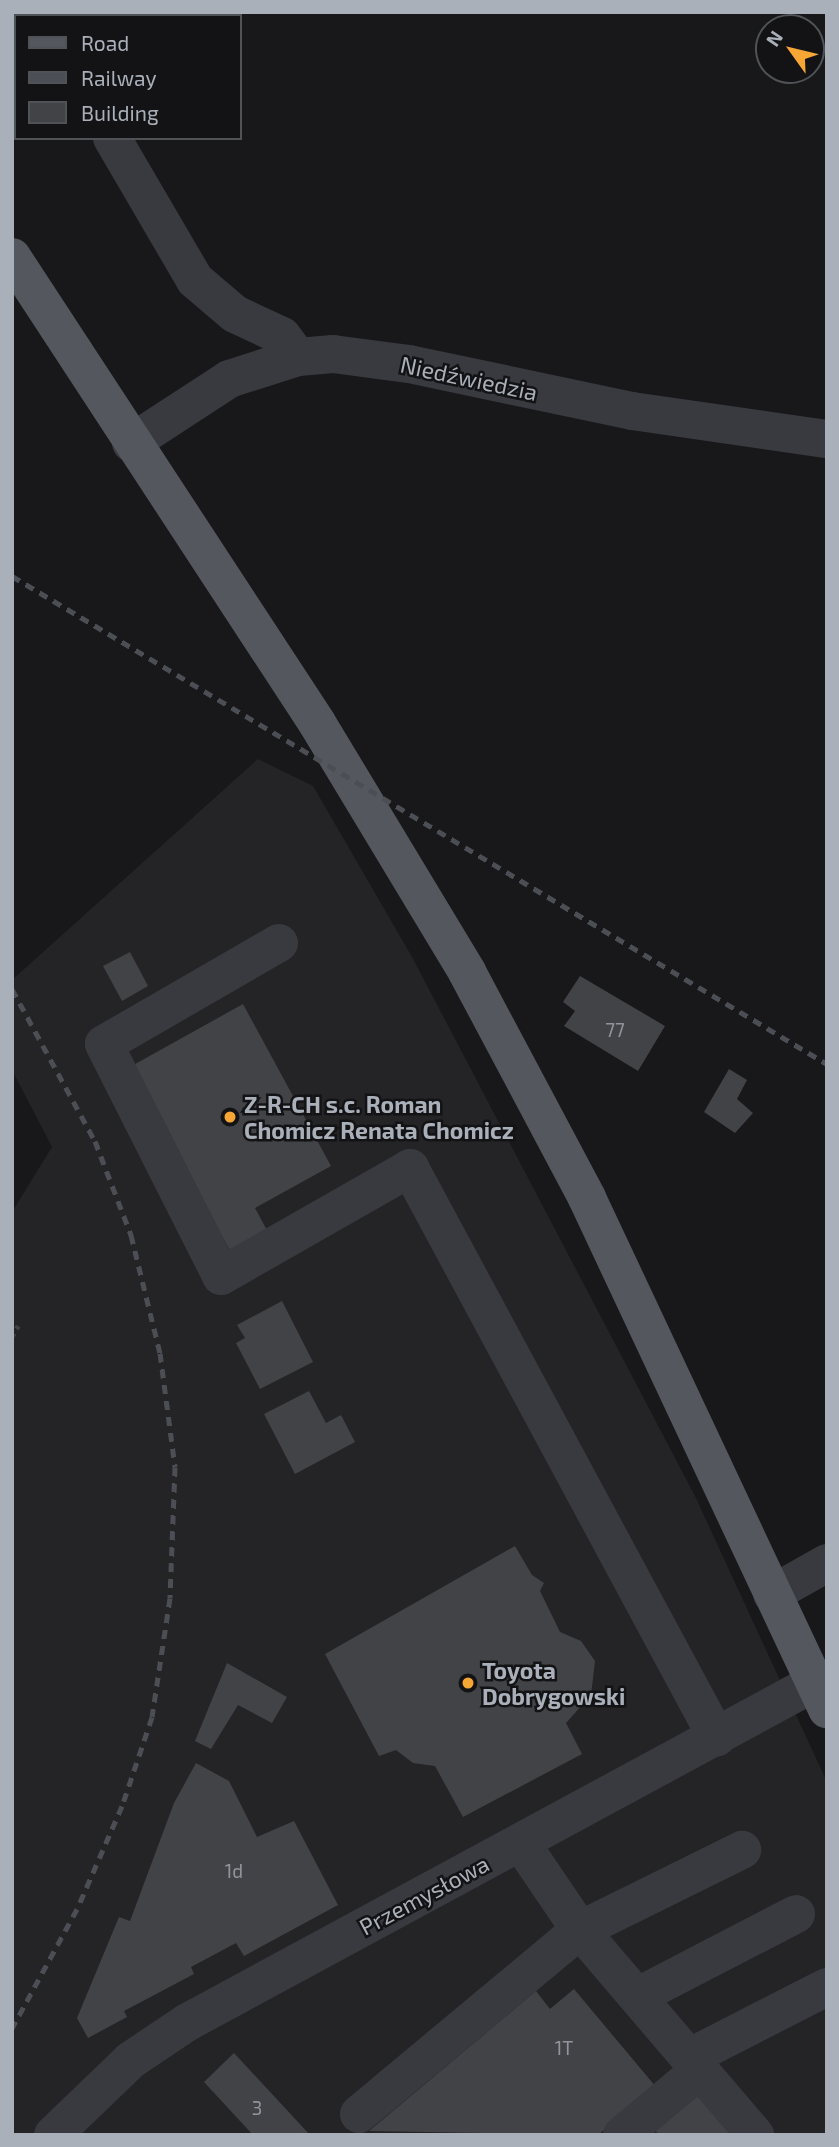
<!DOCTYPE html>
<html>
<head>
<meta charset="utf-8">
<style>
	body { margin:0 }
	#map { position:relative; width:839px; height:2147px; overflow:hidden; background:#18181a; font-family:"Exo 2",sans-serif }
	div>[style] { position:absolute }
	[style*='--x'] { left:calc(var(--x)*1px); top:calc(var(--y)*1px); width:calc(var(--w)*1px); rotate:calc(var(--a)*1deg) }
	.built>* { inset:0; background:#242427 }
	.building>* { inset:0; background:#424347 }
	.path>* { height:4.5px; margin-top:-2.25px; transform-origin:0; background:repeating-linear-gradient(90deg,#3e4146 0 3.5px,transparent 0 8.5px) }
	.minor>* { height:38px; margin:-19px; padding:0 19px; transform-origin:19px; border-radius:19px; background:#383a3f }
	.major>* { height:38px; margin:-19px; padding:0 19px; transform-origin:19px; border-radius:19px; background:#54575e }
	.rail>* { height:5px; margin-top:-2.5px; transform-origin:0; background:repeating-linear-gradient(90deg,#4b4e54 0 9px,transparent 0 16px) }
	.dots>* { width:19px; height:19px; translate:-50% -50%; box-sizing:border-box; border:4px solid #131315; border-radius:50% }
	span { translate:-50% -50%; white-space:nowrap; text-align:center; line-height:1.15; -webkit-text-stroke:5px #131315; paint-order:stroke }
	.number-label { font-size:19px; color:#90959d }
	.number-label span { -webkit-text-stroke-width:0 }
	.street-label { font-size:23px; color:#aab0ba }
	.poi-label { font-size:23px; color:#aab0ba; font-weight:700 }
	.left { translate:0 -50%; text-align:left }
	.frame { position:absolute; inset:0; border:14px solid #aab0ba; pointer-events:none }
	.legend { position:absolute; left:14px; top:14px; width:228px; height:126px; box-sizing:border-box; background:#131315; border:2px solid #4f5257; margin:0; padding:9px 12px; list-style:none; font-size:21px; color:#aab0ba }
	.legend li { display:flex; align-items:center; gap:14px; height:35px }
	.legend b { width:35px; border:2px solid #4f5257 }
	.north { position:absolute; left:755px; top:14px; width:70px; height:70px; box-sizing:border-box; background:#131315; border:2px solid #4f5257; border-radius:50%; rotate:304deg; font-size:19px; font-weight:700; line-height:28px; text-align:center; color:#aab0ba }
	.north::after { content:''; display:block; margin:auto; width:24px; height:32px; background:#f5a634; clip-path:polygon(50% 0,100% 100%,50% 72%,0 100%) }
</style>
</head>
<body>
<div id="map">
	<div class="built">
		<i style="clip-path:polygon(258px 759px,313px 786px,412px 957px,695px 1496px,827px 1782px,827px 2135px,12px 2135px,12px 1212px,52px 1147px,12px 1070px,12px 980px)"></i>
	</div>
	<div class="building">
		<i style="clip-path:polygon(130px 952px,148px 986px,122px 1001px,103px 966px)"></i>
		<i style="clip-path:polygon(580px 976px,665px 1026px,638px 1071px,564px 1026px,575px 1011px,563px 1002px)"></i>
		<i style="clip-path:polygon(243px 1004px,331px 1166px,255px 1208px,269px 1234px,232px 1254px,128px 1068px)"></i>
		<i style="clip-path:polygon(729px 1069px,747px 1080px,737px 1099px,753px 1113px,735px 1133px,704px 1112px)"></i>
		<i style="clip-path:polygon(282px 1301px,313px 1362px,260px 1389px,236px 1343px,245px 1338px,237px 1325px)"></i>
		<i style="clip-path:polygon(309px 1391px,326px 1423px,341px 1415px,355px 1442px,295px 1474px,264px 1414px)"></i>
		<i style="clip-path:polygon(515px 1546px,532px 1575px,544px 1583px,540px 1591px,560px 1632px,581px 1641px,595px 1661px,591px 1695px,566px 1723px,582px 1754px,463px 1817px,435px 1766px,413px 1763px,396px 1750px,379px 1756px,325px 1654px)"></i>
		<i style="clip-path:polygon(227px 1663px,287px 1697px,272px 1723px,238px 1705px,211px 1749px,195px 1741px)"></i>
		<i style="clip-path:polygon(196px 1763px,229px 1781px,257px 1837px,294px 1821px,338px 1905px,244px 1956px,236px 1943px,191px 1967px,194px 1974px,124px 2011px,127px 2017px,88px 2038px,77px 2018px,119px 1917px,130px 1921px,174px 1803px)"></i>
		<i style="clip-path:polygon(574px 1989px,656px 2087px,598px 2135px,369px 2131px,536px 1991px,550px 2009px)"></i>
		<i style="clip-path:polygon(234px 2053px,310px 2135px,253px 2135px,204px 2082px)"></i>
		<i style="clip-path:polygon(697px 2090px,734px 2135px,659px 2135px,652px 2127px)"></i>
	</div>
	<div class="path">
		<i style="--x:12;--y:1336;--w:14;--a:-60"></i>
	</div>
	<div class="minor">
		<i style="--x:112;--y:138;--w:164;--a:59.7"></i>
		<i style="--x:195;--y:280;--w:52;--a:40.4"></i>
		<i style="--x:235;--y:314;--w:52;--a:25.1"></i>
		<i style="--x:282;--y:336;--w:26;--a:53"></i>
		<i style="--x:131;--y:443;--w:117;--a:-33.1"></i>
		<i style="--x:229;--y:379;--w:72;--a:-17.7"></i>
		<i style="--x:298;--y:357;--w:35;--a:-5"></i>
		<i style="--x:333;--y:354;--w:77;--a:7.5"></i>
		<i style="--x:409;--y:364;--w:228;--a:11.9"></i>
		<i style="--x:632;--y:411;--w:197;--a:8.2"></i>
		<i style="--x:279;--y:943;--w:202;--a:150"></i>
		<i style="--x:104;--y:1044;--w:260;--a:63.2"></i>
		<i style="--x:221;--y:1276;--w:218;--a:-29.7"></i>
		<i style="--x:410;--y:1168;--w:647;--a:61.69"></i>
		<i style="--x:772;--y:1594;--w:63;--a:-29.4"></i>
		<i style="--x:521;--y:1843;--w:105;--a:55.9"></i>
		<i style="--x:580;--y:1930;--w:270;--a:49.5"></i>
		<i style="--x:638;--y:1996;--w:178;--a:-27.4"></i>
		<i style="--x:690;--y:2057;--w:154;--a:-27.1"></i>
		<i style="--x:359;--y:2114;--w:288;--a:-39.8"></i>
		<i style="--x:580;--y:1930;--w:181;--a:-26.3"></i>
		<i style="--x:53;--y:2135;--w:108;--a:-43.9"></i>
		<i style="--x:131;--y:2060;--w:66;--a:-33.9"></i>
		<i style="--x:186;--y:2023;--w:714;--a:-28.43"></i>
		<i style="--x:622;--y:2135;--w:102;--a:-39.8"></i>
	</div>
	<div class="major">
		<i style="--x:12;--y:257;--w:557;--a:56.79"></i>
		<i style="--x:317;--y:723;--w:291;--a:58.9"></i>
		<i style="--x:467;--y:972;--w:256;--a:62"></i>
		<i style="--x:587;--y:1198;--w:565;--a:64.84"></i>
	</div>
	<div class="rail">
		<i style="--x:12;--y:576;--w:950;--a:30.91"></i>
		<i style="--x:12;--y:989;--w:173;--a:61.4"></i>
		<i style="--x:95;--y:1141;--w:101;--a:69"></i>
		<i style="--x:131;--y:1235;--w:122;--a:76.2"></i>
		<i style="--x:160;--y:1353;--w:115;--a:82.5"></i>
		<i style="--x:175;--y:1467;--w:131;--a:92.2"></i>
		<i style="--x:170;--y:1598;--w:120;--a:98.6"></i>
		<i style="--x:152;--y:1717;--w:94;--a:108.6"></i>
		<i style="--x:122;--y:1806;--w:112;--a:113.6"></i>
		<i style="--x:77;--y:1909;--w:136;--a:118.6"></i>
	</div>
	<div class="dots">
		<i style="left:230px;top:1117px;background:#f5a634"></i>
		<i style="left:468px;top:1683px;background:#f5a634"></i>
	</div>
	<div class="number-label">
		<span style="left:615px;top:1030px">77</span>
		<span style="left:234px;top:1871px">1d</span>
		<span style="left:564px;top:2048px">1T</span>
		<span style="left:257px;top:2108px">3</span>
	</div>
	<div class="street-label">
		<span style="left:469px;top:378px;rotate:12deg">Niedźwiedzia</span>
		<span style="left:424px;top:1895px;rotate:-28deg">Przemysłowa</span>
	</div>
	<div class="poi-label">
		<span class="left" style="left:244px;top:1117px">Z-R-CH s.c. Roman<br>Chomicz Renata Chomicz</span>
		<span class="left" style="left:482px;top:1683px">Toyota<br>Dobrygowski</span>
	</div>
	<div class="frame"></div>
	<ul class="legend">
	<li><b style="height:9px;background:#54575e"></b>Road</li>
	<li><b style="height:9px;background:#4b4e54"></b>Railway</li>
	<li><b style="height:19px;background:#424347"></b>Building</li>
	</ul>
	<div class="north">N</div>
</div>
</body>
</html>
